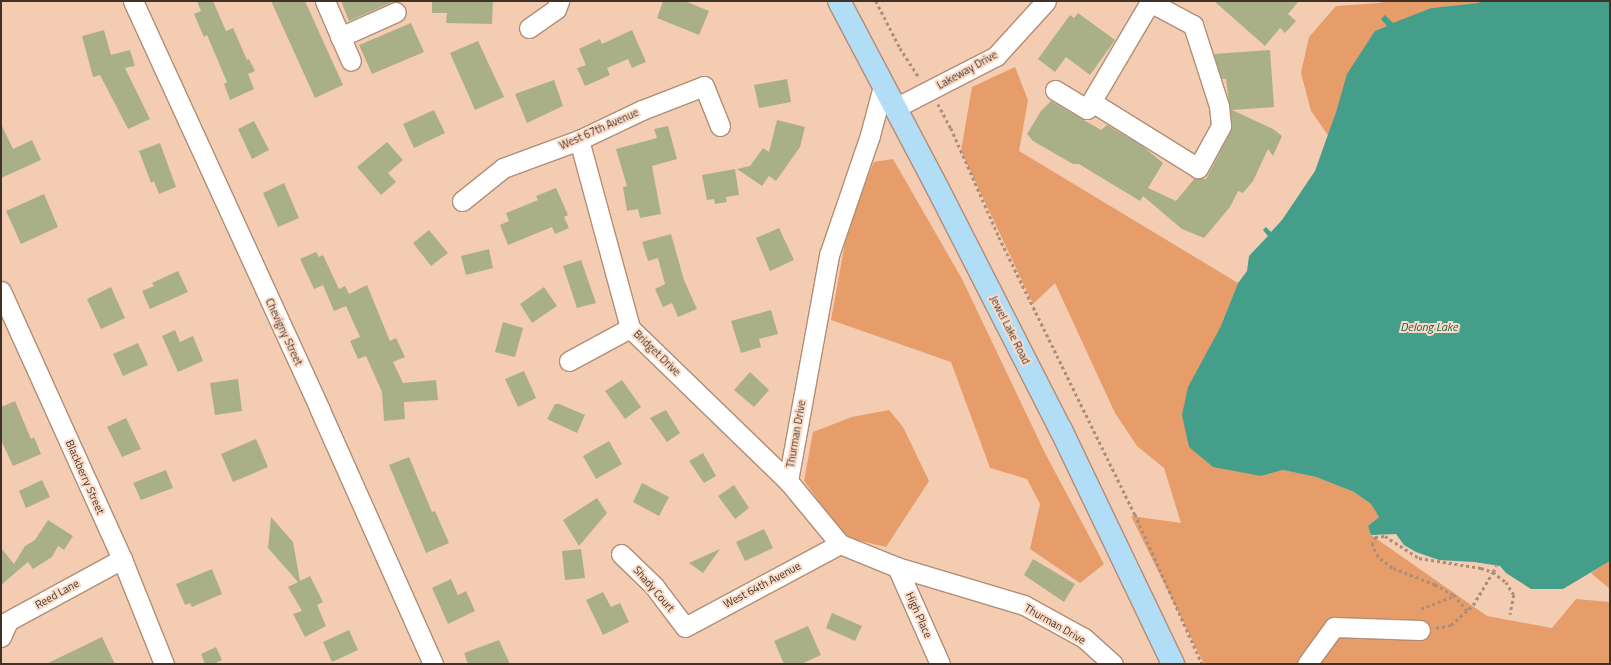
<!DOCTYPE html>
<html>
<head>
<meta charset="utf-8">
<style>
	body { margin:0 }
	#map { position:relative; width:1611px; height:665px; overflow:hidden; background:#f4ccb2; font-family:"Titillium Web",sans-serif }
	div>[style] { position:absolute }
	[style*='--x'] { left:calc(var(--x)*1px); top:calc(var(--y)*1px); width:calc(var(--w)*1px); rotate:calc(var(--a)*1deg) }
	.green>* { inset:0; background:#e69d69 }
	.water>* { inset:0; background:#449e8a }
	.building>* { inset:0; background:#a9b087 }
	.path>* { height:2.5px; margin-top:-1.25px; transform-origin:0; background:repeating-linear-gradient(90deg,#ab8d7a 0 3px,transparent 0 6px) }
	.roads { filter:drop-shadow(1px 0 #b18d74) drop-shadow(-1px 0 #b18d74) drop-shadow(0 1px #b18d74) drop-shadow(0 -1px #b18d74) }
	.minor>* { height:19px; margin:-9.5px; padding:0 9.5px; transform-origin:9.5px; border-radius:9.5px; background:#fff }
	.major>* { height:22px; margin:-11px; padding:0 11px; transform-origin:11px; border-radius:11px; background:#b2ddf7 }
	span { translate:-50% -50%; white-space:nowrap; text-align:center; line-height:1.15; -webkit-text-stroke:4px #fbdbc6; paint-order:stroke }
	.street-label { font-size:11px; color:#413228 }
	.water-label { font-size:12px; color:#186051; font-style:italic }
	.frame { position:absolute; inset:0; border:2px solid #413228; pointer-events:none }
</style>
</head>
<body>
<div id="map">
	<div class="green">
		<i style="clip-path:polygon(1389px 1px,1481px 1px,1478px 3px,1431px 8px,1375px 31px,1337px 109px,1328px 135px,1311px 111px,1301px 73px,1309px 37px,1336px 6px,1379px 3px)"></i>
		<i style="clip-path:polygon(1015px 67px,1028px 100px,1019px 151px,1238px 283px,1220px 328px,1261px 476px,1283px 470px,1316px 477px,1354px 492px,1371px 504px,1379px 517px,1368px 526px,1371px 535px,1487px 616px,1552px 628px,1576px 599px,1610px 602px,1610px 664px,1204px 664px,1131px 516px,1181px 523px,1164px 468px,1137px 446px,1115px 413px,1055px 283px,1033px 304px,961px 151px,972px 87px)"></i>
		<i style="clip-path:polygon(893px 159px,962px 279px,1045px 453px,1104px 564px,1080px 583px,1030px 549px,1040px 504px,1027px 479px,990px 468px,951px 362px,831px 320px,849px 221px,874px 162px)"></i>
		<i style="clip-path:polygon(889px 410px,903px 427px,929px 481px,886px 547px,845px 537px,804px 481px,813px 432px,852px 417px)"></i>
		<i style="clip-path:polygon(1610px 561px,1610px 589px,1591px 573px)"></i>
	</div>
	<div class="water">
		<i style="clip-path:polygon(1481px 1px,1610px 1px,1610px 561px,1563px 589px,1531px 589px,1506px 573px,1500px 566px,1474px 562px,1439px 560px,1416px 552px,1404px 545px,1396px 534px,1371px 535px,1368px 526px,1379px 517px,1371px 504px,1354px 492px,1316px 477px,1283px 470px,1261px 476px,1213px 467px,1189px 447px,1182px 415px,1188px 387px,1220px 328px,1238px 283px,1247px 271px,1249px 256px,1268px 236px,1263px 230px,1266px 227px,1271px 232px,1282px 220px,1315px 171px,1337px 109px,1347px 74px,1375px 31px,1387px 26px,1381px 19px,1385px 15px,1393px 23px,1431px 8px,1478px 3px)"></i>
	</div>
	<div class="building">
		<i style="clip-path:polygon(197px 1px,213px 1px,226px 31px,233px 28px,247px 60px,249px 59px,255px 71px,248px 74px,254px 89px,230px 100px,224px 84px,227px 82px,207px 35px,204px 37px,194px 14px,201px 11px)"></i>
		<i style="clip-path:polygon(271px 1px,305px 1px,343px 85px,315px 98px)"></i>
		<i style="clip-path:polygon(341px 1px,395px 1px,349px 21px)"></i>
		<i style="clip-path:polygon(432px 1px,493px 1px,492px 24px,446px 23px,447px 13px,432px 13px)"></i>
		<i style="clip-path:polygon(663px 1px,685px 1px,709px 11px,699px 35px,657px 18px)"></i>
		<i style="clip-path:polygon(1214px 1px,1299px 1px,1288px 14px,1296px 21px,1285px 33px,1280px 28px,1265px 46px)"></i>
		<i style="clip-path:polygon(1078px 13px,1115px 40px,1090px 75px,1066px 57px,1055px 72px,1038px 59px,1070px 15px,1074px 18px)"></i>
		<i style="clip-path:polygon(411px 23px,424px 52px,372px 74px,359px 45px)"></i>
		<i style="clip-path:polygon(104px 30px,111px 55px,130px 50px,135px 66px,125px 68px,150px 119px,128px 129px,100px 75px,93px 77px,82px 36px)"></i>
		<i style="clip-path:polygon(632px 30px,646px 62px,632px 68px,628px 59px,607px 68px,610px 75px,585px 86px,577px 68px,586px 65px,579px 49px,600px 39px,602px 44px)"></i>
		<i style="clip-path:polygon(478px 41px,504px 97px,475px 110px,450px 53px)"></i>
		<i style="clip-path:polygon(1270px 50px,1274px 107px,1232px 110px,1273px 129px,1282px 136px,1273px 156px,1268px 149px,1253px 181px,1243px 193px,1238px 191px,1230px 207px,1204px 238px,1182px 229px,1143px 196px,1140px 201px,1079px 164px,1073px 164px,1033px 141px,1027px 134px,1041px 111px,1051px 101px,1101px 130px,1107px 125px,1141px 145px,1163px 163px,1148px 188px,1176px 201px,1195px 178px,1206px 179px,1231px 131px,1232px 125px,1226px 79px,1222px 79px,1214px 54px)"></i>
		<i style="clip-path:polygon(787px 79px,791px 102px,759px 108px,754px 85px)"></i>
		<i style="clip-path:polygon(554px 80px,563px 106px,527px 123px,515px 94px)"></i>
		<i style="clip-path:polygon(434px 110px,445px 133px,414px 148px,403px 124px)"></i>
		<i style="clip-path:polygon(777px 120px,805px 127px,800px 147px,776px 181px,769px 176px,762px 186px,737px 169px,750px 166px,763px 148px,769px 152px)"></i>
		<i style="clip-path:polygon(254px 121px,269px 150px,252px 159px,238px 129px)"></i>
		<i style="clip-path:polygon(1px 124px,13px 149px,32px 140px,41px 160px,1px 178px)"></i>
		<i style="clip-path:polygon(668px 126px,677px 159px,652px 166px,661px 214px,640px 218px,638px 209px,627px 211px,623px 187px,627px 186px,616px 149px,657px 138px,654px 129px)"></i>
		<i style="clip-path:polygon(387px 142px,403px 160px,388px 173px,396px 182px,381px 195px,357px 167px)"></i>
		<i style="clip-path:polygon(160px 143px,176px 187px,159px 194px,154px 181px,151px 183px,139px 151px)"></i>
		<i style="clip-path:polygon(735px 169px,739px 195px,726px 197px,727px 202px,715px 204px,714px 199px,707px 200px,702px 175px)"></i>
		<i style="clip-path:polygon(284px 183px,299px 218px,278px 227px,263px 193px)"></i>
		<i style="clip-path:polygon(556px 188px,568px 215px,564px 217px,569px 228px,555px 234px,552px 227px,508px 245px,500px 225px,509px 221px,506px 213px,538px 200px,536px 196px)"></i>
		<i style="clip-path:polygon(44px 194px,58px 227px,21px 244px,6px 211px)"></i>
		<i style="clip-path:polygon(779px 228px,794px 260px,770px 271px,756px 238px)"></i>
		<i style="clip-path:polygon(429px 230px,448px 253px,431px 266px,413px 243px)"></i>
		<i style="clip-path:polygon(671px 234px,684px 280px,697px 309px,678px 317px,672px 303px,663px 307px,655px 289px,665px 284px,658px 258px,648px 261px,642px 242px)"></i>
		<i style="clip-path:polygon(489px 249px,493px 268px,466px 275px,461px 256px)"></i>
		<i style="clip-path:polygon(316px 252px,319px 257px,323px 255px,339px 289px,345px 286px,349px 294px,367px 285px,390px 341px,396px 338px,405px 357px,393px 362px,403px 383px,436px 380px,438px 400px,404px 402px,405px 419px,384px 421px,382px 392px,366px 356px,358px 359px,350px 341px,360px 337px,346px 306px,334px 311px,323px 285px,314px 289px,300px 259px)"></i>
		<i style="clip-path:polygon(581px 260px,596px 303px,577px 308px,563px 266px)"></i>
		<i style="clip-path:polygon(178px 271px,188px 292px,150px 309px,142px 291px,154px 286px,152px 283px)"></i>
		<i style="clip-path:polygon(111px 287px,125px 318px,101px 329px,87px 299px)"></i>
		<i style="clip-path:polygon(544px 287px,557px 306px,532px 323px,520px 304px)"></i>
		<i style="clip-path:polygon(771px 310px,778px 334px,759px 339px,761px 347px,741px 353px,731px 321px)"></i>
		<i style="clip-path:polygon(503px 322px,523px 328px,515px 357px,495px 352px)"></i>
		<i style="clip-path:polygon(175px 330px,180px 342px,193px 336px,203px 361px,178px 372px,162px 336px)"></i>
		<i style="clip-path:polygon(138px 343px,148px 365px,123px 376px,113px 354px)"></i>
		<i style="clip-path:polygon(524px 371px,536px 398px,518px 407px,505px 379px)"></i>
		<i style="clip-path:polygon(750px 372px,769px 390px,754px 407px,734px 390px)"></i>
		<i style="clip-path:polygon(238px 379px,242px 411px,215px 415px,210px 383px)"></i>
		<i style="clip-path:polygon(622px 380px,641px 407px,625px 419px,605px 391px)"></i>
		<i style="clip-path:polygon(15px 401px,31px 439px,34px 437px,41px 454px,13px 466px,1px 440px,1px 407px)"></i>
		<i style="clip-path:polygon(555px 404px,559px 404px,585px 415px,577px 433px,547px 419px)"></i>
		<i style="clip-path:polygon(666px 410px,680px 433px,667px 442px,650px 418px)"></i>
		<i style="clip-path:polygon(126px 418px,141px 449px,122px 457px,107px 427px)"></i>
		<i style="clip-path:polygon(256px 439px,268px 467px,233px 482px,221px 454px)"></i>
		<i style="clip-path:polygon(609px 441px,622px 464px,596px 479px,583px 456px)"></i>
		<i style="clip-path:polygon(703px 453px,716px 476px,704px 483px,689px 461px)"></i>
		<i style="clip-path:polygon(409px 457px,432px 512px,435px 511px,449px 543px,426px 553px,389px 465px)"></i>
		<i style="clip-path:polygon(166px 470px,173px 488px,141px 500px,133px 483px)"></i>
		<i style="clip-path:polygon(42px 480px,50px 497px,26px 508px,19px 491px)"></i>
		<i style="clip-path:polygon(642px 483px,669px 497px,659px 516px,633px 502px)"></i>
		<i style="clip-path:polygon(734px 485px,749px 508px,735px 519px,718px 496px)"></i>
		<i style="clip-path:polygon(597px 498px,607px 513px,579px 546px,563px 520px)"></i>
		<i style="clip-path:polygon(271px 517px,293px 542px,300px 581px,310px 576px,323px 602px,317px 605px,326px 626px,305px 637px,293px 614px,302px 611px,288px 587px,298px 582px,268px 548px)"></i>
		<i style="clip-path:polygon(48px 520px,73px 536px,64px 550px,58px 546px,52px 557px,33px 569px,28px 562px,1px 585px,1px 548px,14px 564px,25px 546px,35px 540px)"></i>
		<i style="clip-path:polygon(764px 529px,773px 548px,745px 561px,736px 542px)"></i>
		<i style="clip-path:polygon(581px 549px,585px 578px,565px 580px,562px 551px)"></i>
		<i style="clip-path:polygon(720px 549px,703px 573px,689px 563px)"></i>
		<i style="clip-path:polygon(1033px 559px,1075px 584px,1064px 602px,1024px 575px)"></i>
		<i style="clip-path:polygon(212px 569px,222px 594px,192px 607px,190px 603px,185px 605px,176px 584px)"></i>
		<i style="clip-path:polygon(451px 579px,458px 595px,466px 591px,475px 611px,448px 624px,432px 588px)"></i>
		<i style="clip-path:polygon(603px 592px,611px 607px,620px 603px,629px 622px,603px 635px,586px 600px)"></i>
		<i style="clip-path:polygon(832px 613px,862px 626px,855px 641px,826px 628px)"></i>
		<i style="clip-path:polygon(808px 626px,821px 655px,801px 664px,784px 664px,774px 641px)"></i>
		<i style="clip-path:polygon(349px 630px,358px 650px,332px 662px,323px 642px)"></i>
		<i style="clip-path:polygon(102px 637px,115px 664px,46px 664px)"></i>
		<i style="clip-path:polygon(499px 640px,510px 664px,468px 664px,464px 653px)"></i>
		<i style="clip-path:polygon(216px 647px,222px 660px,214px 664px,205px 664px,201px 654px)"></i>
	</div>
	<div class="path">
		<i style="--x:876;--y:1;--w:53;--a:62.9"></i>
		<i style="--x:900;--y:48;--w:35;--a:57"></i>
		<i style="--x:938;--y:104;--w:27;--a:62"></i>
		<i style="--x:951;--y:128;--w:119;--a:66.2"></i>
		<i style="--x:999;--y:237;--w:309;--a:63.9"></i>
		<i style="--x:1135;--y:514;--w:164;--a:65.9"></i>
		<i style="--x:1421;--y:609;--w:35;--a:-22"></i>
		<i style="--x:1467;--y:611;--w:21;--a:-131"></i>
		<i style="--x:1453;--y:595;--w:21;--a:-151"></i>
		<i style="--x:1435;--y:585;--w:46;--a:-158.4"></i>
		<i style="--x:1392;--y:568;--w:18;--a:-142"></i>
		<i style="--x:1378;--y:557;--w:13;--a:-117"></i>
		<i style="--x:1372;--y:545;--w:9;--a:-69"></i>
		<i style="--x:1375;--y:537;--w:10;--a:-6"></i>
		<i style="--x:1385;--y:536;--w:40;--a:32.9"></i>
		<i style="--x:1419;--y:558;--w:63;--a:9.2"></i>
		<i style="--x:1481;--y:568;--w:13;--a:18"></i>
		<i style="--x:1493;--y:572;--w:7;--a:-63"></i>
		<i style="--x:1436;--y:628;--w:15;--a:-11"></i>
		<i style="--x:1451;--y:625;--w:30;--a:-42"></i>
		<i style="--x:1473;--y:605;--w:39;--a:-59"></i>
		<i style="--x:1493;--y:572;--w:16;--a:38"></i>
		<i style="--x:1506;--y:582;--w:15;--a:58"></i>
		<i style="--x:1514;--y:595;--w:20;--a:101"></i>
	</div>
	<div class="roads">
		<div class="minor">
			<i style="--x:133;--y:1;--w:450;--a:65.4"></i>
			<i style="--x:320;--y:410;--w:278;--a:66"></i>
			<i style="--x:325;--y:1;--w:65;--a:66.6"></i>
			<i style="--x:529;--y:28;--w:33;--a:-35"></i>
			<i style="--x:556;--y:9;--w:9;--a:-69"></i>
			<i style="--x:340;--y:37;--w:61;--a:-24.1"></i>
			<i style="--x:1055;--y:90;--w:37;--a:31"></i>
			<i style="--x:1087;--y:109;--w:124;--a:-59.5"></i>
			<i style="--x:1150;--y:2;--w:49;--a:28.1"></i>
			<i style="--x:1193;--y:25;--w:85;--a:72.2"></i>
			<i style="--x:1219;--y:106;--w:20;--a:84"></i>
			<i style="--x:1221;--y:126;--w:48;--a:118.7"></i>
			<i style="--x:1198;--y:168;--w:125;--a:-148.1"></i>
			<i style="--x:895;--y:108;--w:114;--a:-27.2"></i>
			<i style="--x:996;--y:56;--w:74;--a:-47.7"></i>
			<i style="--x:579;--y:140;--w:195;--a:74.8"></i>
			<i style="--x:630;--y:328;--w:220;--a:44.1"></i>
			<i style="--x:788;--y:481;--w:82;--a:50.5"></i>
			<i style="--x:840;--y:544;--w:61;--a:22"></i>
			<i style="--x:897;--y:567;--w:133;--a:16.7"></i>
			<i style="--x:1024;--y:605;--w:68;--a:28.8"></i>
			<i style="--x:1084;--y:638;--w:39;--a:42"></i>
			<i style="--x:462;--y:201;--w:53;--a:-38.8"></i>
			<i style="--x:503;--y:168;--w:81;--a:-20.2"></i>
			<i style="--x:579;--y:140;--w:70;--a:-25.5"></i>
			<i style="--x:642;--y:110;--w:66;--a:-21.2"></i>
			<i style="--x:704;--y:86;--w:43;--a:68.2"></i>
			<i style="--x:1;--y:291;--w:294;--a:65.7"></i>
			<i style="--x:122;--y:559;--w:113;--a:68.2"></i>
			<i style="--x:569;--y:361;--w:69;--a:-28.4"></i>
			<i style="--x:788;--y:481;--w:230;--a:-79.7"></i>
			<i style="--x:829;--y:255;--w:127;--a:-71.1"></i>
			<i style="--x:870;--y:135;--w:51;--a:-75.1"></i>
			<i style="--x:621;--y:554;--w:46;--a:44.1"></i>
			<i style="--x:654;--y:586;--w:51;--a:52.9"></i>
			<i style="--x:685;--y:627;--w:176;--a:-28.2"></i>
			<i style="--x:897;--y:567;--w:106;--a:66.1"></i>
			<i style="--x:1;--y:637;--w:17;--a:-66"></i>
			<i style="--x:8;--y:621;--w:130;--a:-28.5"></i>
			<i style="--x:1307;--y:664;--w:46;--a:-53.9"></i>
			<i style="--x:1334;--y:627;--w:86;--a:2"></i>
		</div>
		<div class="major">
			<i style="--x:839;--y:1;--w:210;--a:62.2"></i>
			<i style="--x:937;--y:187;--w:273;--a:63"></i>
			<i style="--x:1061;--y:430;--w:259;--a:64.4"></i>
		</div>
	</div>
	<div class="street-label">
		<span style="left:967px;top:70px;rotate:-29deg">Lakeway Drive</span>
		<span style="left:599px;top:129px;rotate:-24deg">West 67th Avenue</span>
		<span style="left:1010px;top:330px;rotate:63deg">Jewel Lake Road</span>
		<span style="left:284px;top:332px;rotate:65deg">Chevigny Street</span>
		<span style="left:657px;top:353px;rotate:44deg">Bridget Drive</span>
		<span style="left:796px;top:434px;rotate:-80deg">Thurman Drive</span>
		<span style="left:85px;top:477px;rotate:66deg">Blackberry Street</span>
		<span style="left:762px;top:585px;rotate:-28deg">West 64th Avenue</span>
		<span style="left:654px;top:589px;rotate:49deg">Shady Court</span>
		<span style="left:57px;top:594px;rotate:-29deg">Reed Lane</span>
		<span style="left:919px;top:615px;rotate:66deg">High Place</span>
		<span style="left:1055px;top:624px;rotate:30deg">Thurman Drive</span>
	</div>
	<div class="water-label">
		<span style="left:1429px;top:327px">Delong Lake</span>
	</div>
	<div class="frame"></div>
</div>
</body>
</html>
